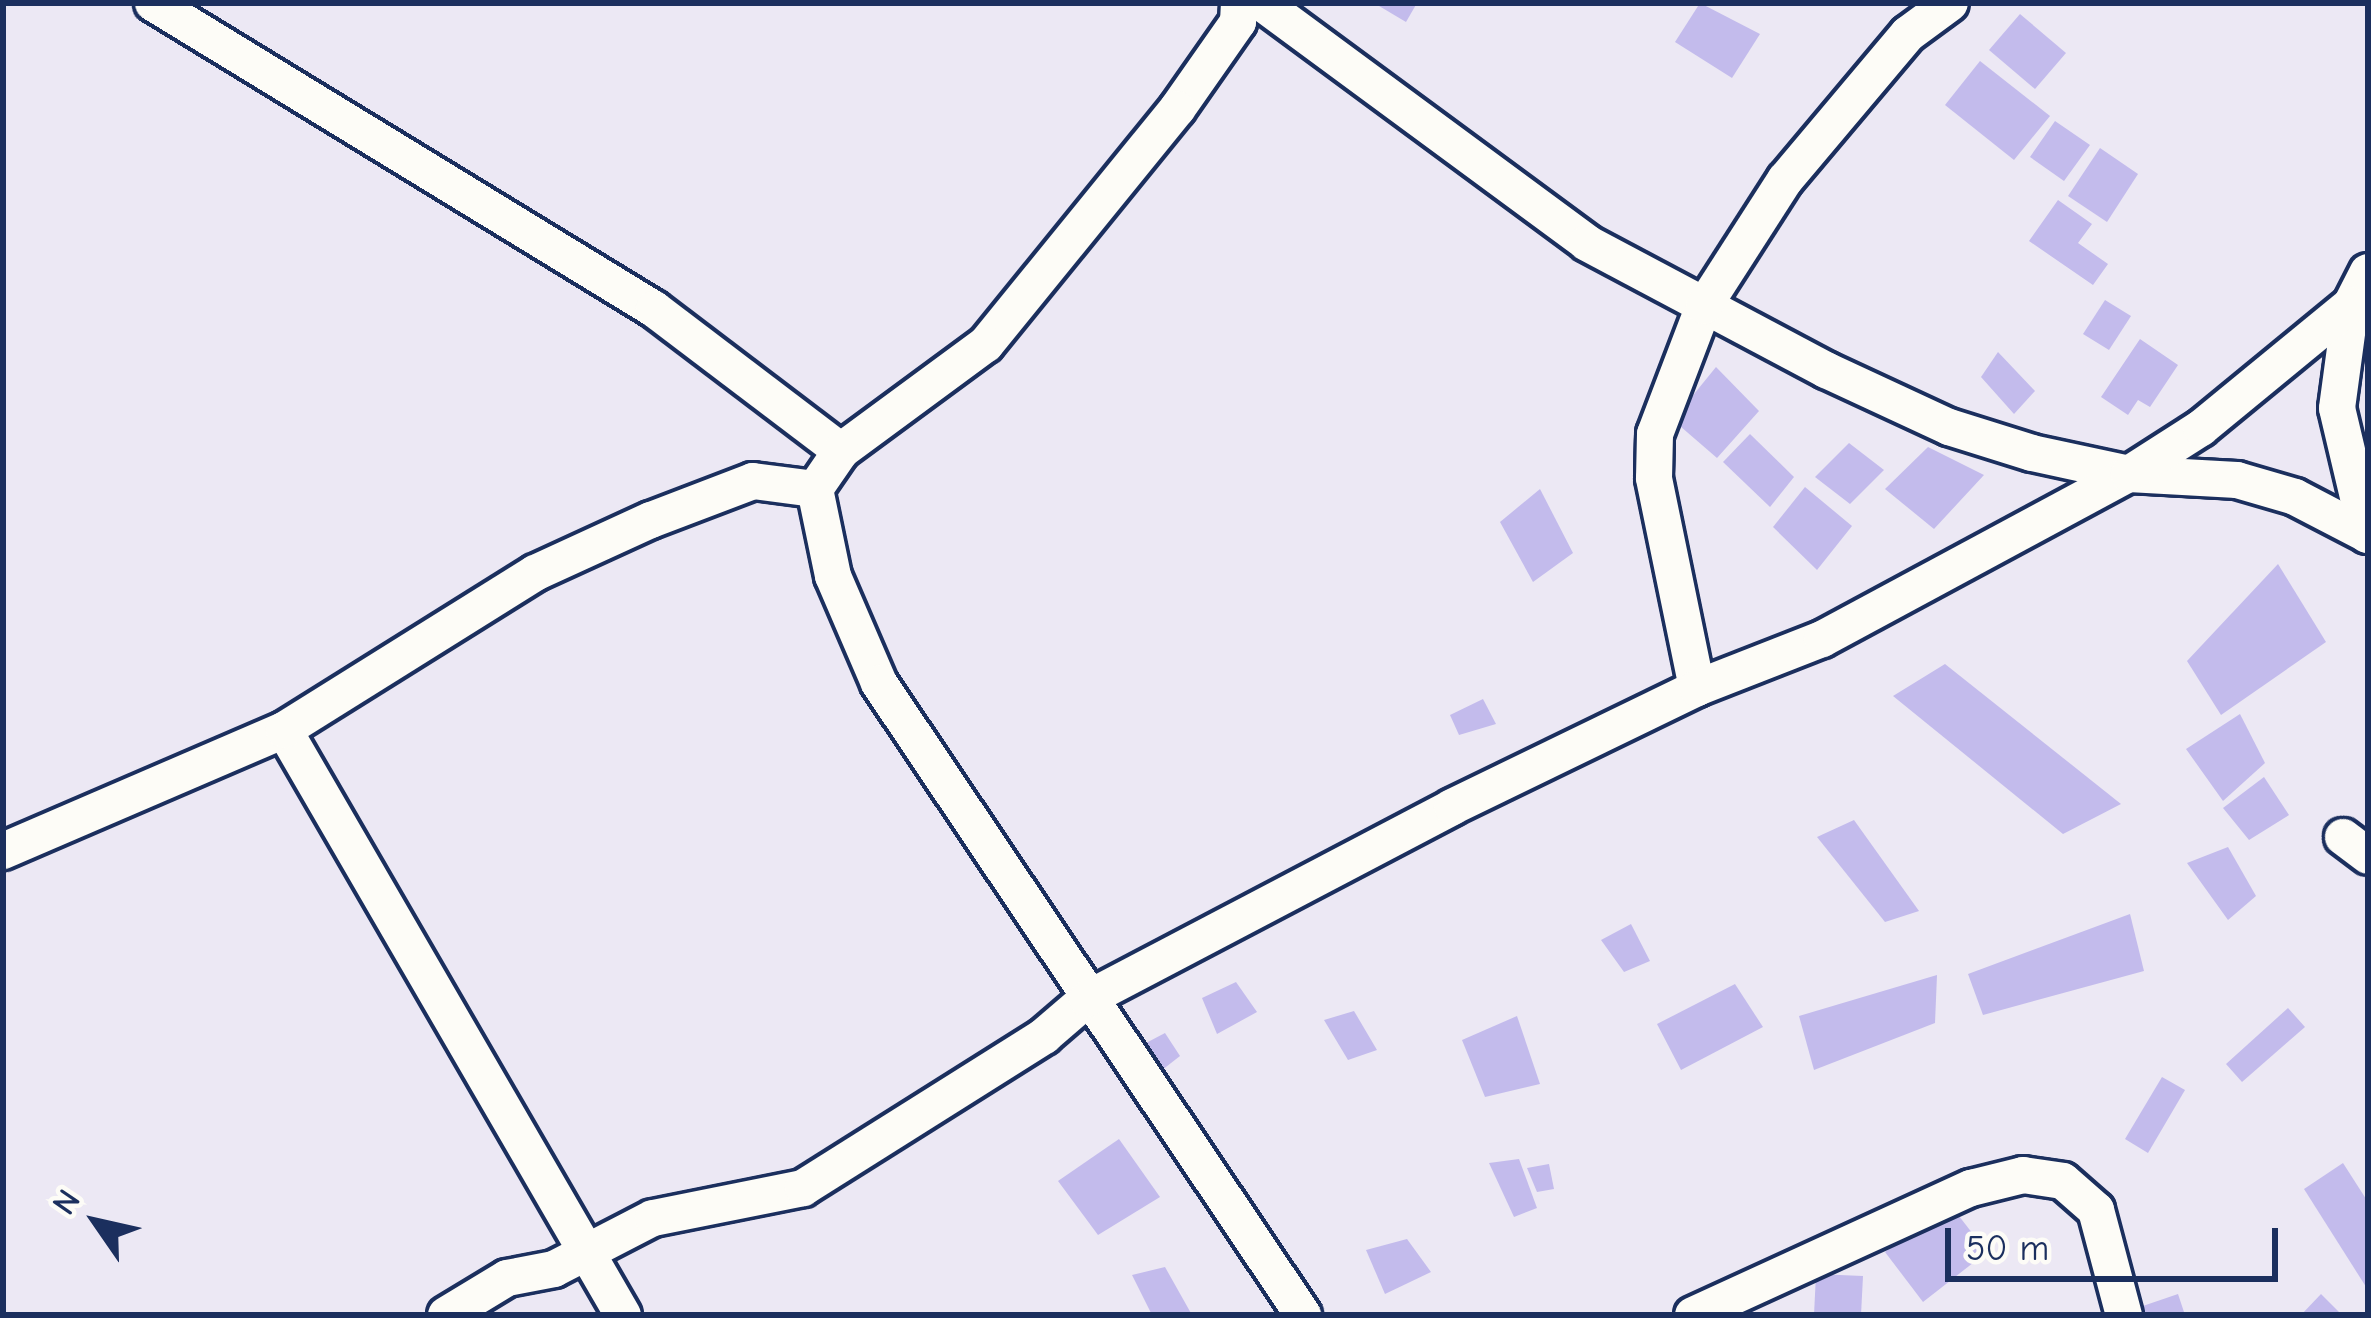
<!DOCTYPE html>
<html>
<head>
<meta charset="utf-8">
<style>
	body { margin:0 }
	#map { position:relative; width:2371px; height:1318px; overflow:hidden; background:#ece8f4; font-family:"Comic Neue",sans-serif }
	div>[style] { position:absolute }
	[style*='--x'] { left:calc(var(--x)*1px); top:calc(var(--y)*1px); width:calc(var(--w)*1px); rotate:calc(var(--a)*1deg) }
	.building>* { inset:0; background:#c3bbec }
	.roads { filter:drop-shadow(3px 0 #1b2f5e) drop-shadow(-3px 0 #1b2f5e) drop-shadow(0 3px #1b2f5e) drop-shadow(0 -3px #1b2f5e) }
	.minor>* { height:36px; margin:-18px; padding:0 18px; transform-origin:18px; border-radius:18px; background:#fdfcf7 }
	span { translate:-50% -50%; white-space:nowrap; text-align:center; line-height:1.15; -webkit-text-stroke:9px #fdfcf7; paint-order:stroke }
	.frame { position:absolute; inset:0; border:6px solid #1b2f5e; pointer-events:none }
	.north { position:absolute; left:36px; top:1162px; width:120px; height:120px; -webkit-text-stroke:9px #fdfcf7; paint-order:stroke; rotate:304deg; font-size:33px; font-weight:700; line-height:48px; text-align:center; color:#1b2f5e }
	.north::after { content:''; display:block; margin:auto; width:42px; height:54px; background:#1b2f5e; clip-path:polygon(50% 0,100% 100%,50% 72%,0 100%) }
	.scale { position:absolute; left:1945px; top:1228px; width:333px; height:54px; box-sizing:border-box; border:6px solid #1b2f5e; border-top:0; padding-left:15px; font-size:36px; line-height:42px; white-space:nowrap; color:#1b2f5e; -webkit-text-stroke:9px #fdfcf7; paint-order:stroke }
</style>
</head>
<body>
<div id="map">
	<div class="building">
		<i style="clip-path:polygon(1374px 3px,1417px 3px,1406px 22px)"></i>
		<i style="clip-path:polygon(1700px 3px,1760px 34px,1732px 78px,1675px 42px)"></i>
		<i style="clip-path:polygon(2020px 14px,2066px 53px,2035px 89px,1989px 50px)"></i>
		<i style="clip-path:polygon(1980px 61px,2050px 116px,2014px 160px,1945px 105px)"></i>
		<i style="clip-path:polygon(2055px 121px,2090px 145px,2064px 181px,2030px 157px)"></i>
		<i style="clip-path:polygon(2100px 148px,2138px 174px,2107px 222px,2068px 196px)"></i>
		<i style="clip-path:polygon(2058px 200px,2092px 224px,2078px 243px,2108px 264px,2093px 285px,2029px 241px)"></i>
		<i style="clip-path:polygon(2105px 300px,2131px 316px,2109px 350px,2083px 334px)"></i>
		<i style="clip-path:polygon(2140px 339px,2178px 365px,2150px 407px,2138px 400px,2128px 415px,2101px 397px)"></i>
		<i style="clip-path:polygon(1998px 352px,2035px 391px,2014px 414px,1981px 377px)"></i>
		<i style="clip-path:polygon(1716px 367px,1759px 411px,1717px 458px,1673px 420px)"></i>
		<i style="clip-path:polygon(1750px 434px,1794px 477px,1770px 507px,1723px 462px)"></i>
		<i style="clip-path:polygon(1849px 443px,1884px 470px,1850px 504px,1815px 477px)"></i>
		<i style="clip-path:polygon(1928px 447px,1984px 475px,1934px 529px,1885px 489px)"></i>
		<i style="clip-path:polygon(1805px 487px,1852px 526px,1817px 570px,1773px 527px)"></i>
		<i style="clip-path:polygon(1540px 489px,1573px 553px,1533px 582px,1500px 522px)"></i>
		<i style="clip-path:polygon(2278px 564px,2326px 642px,2221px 715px,2187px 661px)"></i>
		<i style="clip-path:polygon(1945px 664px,2121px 804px,2063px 834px,1893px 696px)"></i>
		<i style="clip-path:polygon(1483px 699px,1496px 724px,1459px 735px,1450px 715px)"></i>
		<i style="clip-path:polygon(2240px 714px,2265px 763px,2223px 801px,2186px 749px)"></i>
		<i style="clip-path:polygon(2264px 777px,2289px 815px,2249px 840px,2223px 808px)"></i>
		<i style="clip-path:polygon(1854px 820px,1919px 911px,1885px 922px,1817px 837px)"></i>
		<i style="clip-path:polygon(2228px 847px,2256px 896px,2228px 920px,2187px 863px)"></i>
		<i style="clip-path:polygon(2130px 914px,2144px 971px,1983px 1015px,1968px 974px)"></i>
		<i style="clip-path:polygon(1631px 924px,1650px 961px,1624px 972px,1601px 940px)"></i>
		<i style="clip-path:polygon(1937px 975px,1935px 1023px,1814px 1070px,1799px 1016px)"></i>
		<i style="clip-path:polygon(1236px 982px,1257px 1012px,1217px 1034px,1202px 998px)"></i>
		<i style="clip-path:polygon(1735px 984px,1763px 1027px,1681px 1070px,1657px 1024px)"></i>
		<i style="clip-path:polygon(2288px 1008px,2305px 1027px,2242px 1082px,2226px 1064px)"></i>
		<i style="clip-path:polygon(1354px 1011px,1377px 1050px,1348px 1060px,1324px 1020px)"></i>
		<i style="clip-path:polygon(1517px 1016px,1540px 1084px,1485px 1097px,1462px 1040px)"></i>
		<i style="clip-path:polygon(1165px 1033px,1180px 1056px,1157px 1074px,1146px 1043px)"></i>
		<i style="clip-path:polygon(2162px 1077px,2185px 1090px,2148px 1153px,2125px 1139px)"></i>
		<i style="clip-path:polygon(1119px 1139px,1160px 1197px,1098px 1235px,1058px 1181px)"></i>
		<i style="clip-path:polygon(1519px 1159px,1537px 1208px,1514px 1217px,1489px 1163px)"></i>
		<i style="clip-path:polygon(2343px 1163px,2368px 1202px,2368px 1290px,2304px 1189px)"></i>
		<i style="clip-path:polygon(1549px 1164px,1554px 1189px,1537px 1192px,1527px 1168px)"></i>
		<i style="clip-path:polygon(1948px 1202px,1987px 1252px,1923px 1302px,1885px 1252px)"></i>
		<i style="clip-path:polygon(1407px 1239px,1431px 1272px,1385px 1294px,1366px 1250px)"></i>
		<i style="clip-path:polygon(1165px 1267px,1192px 1315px,1152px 1315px,1132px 1275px)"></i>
		<i style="clip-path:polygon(1816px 1274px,1863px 1276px,1861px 1315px,1814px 1315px)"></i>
		<i style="clip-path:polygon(2178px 1294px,2185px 1315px,2139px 1315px,2137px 1308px)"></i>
		<i style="clip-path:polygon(2321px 1294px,2342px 1315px,2301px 1315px)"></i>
	</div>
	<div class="roads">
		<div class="minor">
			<i style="--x:153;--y:3;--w:587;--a:31.42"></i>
			<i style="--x:654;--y:309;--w:235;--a:37.2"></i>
			<i style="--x:1239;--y:3;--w:19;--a:93"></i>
			<i style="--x:1238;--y:22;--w:106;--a:125"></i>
			<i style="--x:1177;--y:109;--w:303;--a:129.1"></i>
			<i style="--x:986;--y:344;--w:180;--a:143.6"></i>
			<i style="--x:841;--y:451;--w:46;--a:124.4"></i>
			<i style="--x:815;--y:489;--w:89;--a:78.3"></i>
			<i style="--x:833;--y:576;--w:116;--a:66.7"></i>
			<i style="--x:879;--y:683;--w:761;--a:56.14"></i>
			<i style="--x:1262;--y:3;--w:404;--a:36.4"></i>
			<i style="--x:1587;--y:243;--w:271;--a:28"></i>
			<i style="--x:1826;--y:370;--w:136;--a:24.9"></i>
			<i style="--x:1949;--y:427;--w:87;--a:17.4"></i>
			<i style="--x:2032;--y:453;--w:99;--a:12.2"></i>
			<i style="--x:2129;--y:474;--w:108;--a:3.2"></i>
			<i style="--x:2237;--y:480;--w:60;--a:16.3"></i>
			<i style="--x:2295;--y:497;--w:82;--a:27.5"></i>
			<i style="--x:2367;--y:535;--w:130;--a:-103.3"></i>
			<i style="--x:2337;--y:408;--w:104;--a:-82.3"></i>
			<i style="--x:2351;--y:305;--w:37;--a:-63"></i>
			<i style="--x:1697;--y:688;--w:214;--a:-101.6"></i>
			<i style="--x:1654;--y:478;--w:44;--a:-88.7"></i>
			<i style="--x:1655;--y:434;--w:137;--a:-69.1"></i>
			<i style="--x:1704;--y:306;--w:150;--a:-57.3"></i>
			<i style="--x:1785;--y:180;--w:191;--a:-49.9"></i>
			<i style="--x:1908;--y:34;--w:52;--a:-36.4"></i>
			<i style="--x:284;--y:730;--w:676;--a:59.91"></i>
			<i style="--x:2343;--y:837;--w:31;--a:37"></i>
			<i style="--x:3;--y:851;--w:306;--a:-23.3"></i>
			<i style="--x:284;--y:730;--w:296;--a:-32"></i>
			<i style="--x:535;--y:573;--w:128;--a:-24.6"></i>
			<i style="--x:651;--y:520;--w:109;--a:-20.9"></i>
			<i style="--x:753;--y:481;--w:63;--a:7.4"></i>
			<i style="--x:446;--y:1315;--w:71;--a:-31.2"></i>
			<i style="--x:507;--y:1278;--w:48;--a:-10.8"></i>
			<i style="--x:554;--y:1269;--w:111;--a:-27.3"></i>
			<i style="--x:653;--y:1218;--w:153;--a:-11.3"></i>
			<i style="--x:803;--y:1188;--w:285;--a:-32.2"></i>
			<i style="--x:1044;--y:1036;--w:57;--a:-40.7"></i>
			<i style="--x:1087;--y:999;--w:412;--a:-27.7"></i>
			<i style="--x:1452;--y:807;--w:272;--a:-25.9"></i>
			<i style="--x:1697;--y:688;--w:134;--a:-21.4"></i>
			<i style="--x:1822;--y:639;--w:349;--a:-28.3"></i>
			<i style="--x:2129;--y:474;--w:85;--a:-32.6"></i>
			<i style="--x:2201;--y:428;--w:194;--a:-39.4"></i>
			<i style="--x:1693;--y:1315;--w:306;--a:-24.6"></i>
			<i style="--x:1971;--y:1188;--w:54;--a:-14"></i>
			<i style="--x:2023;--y:1175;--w:40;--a:8.5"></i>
			<i style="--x:2063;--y:1181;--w:44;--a:41.3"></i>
			<i style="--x:2096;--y:1210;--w:109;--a:75.1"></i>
		</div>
	</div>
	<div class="frame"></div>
	<div class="north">N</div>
	<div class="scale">50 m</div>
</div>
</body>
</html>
